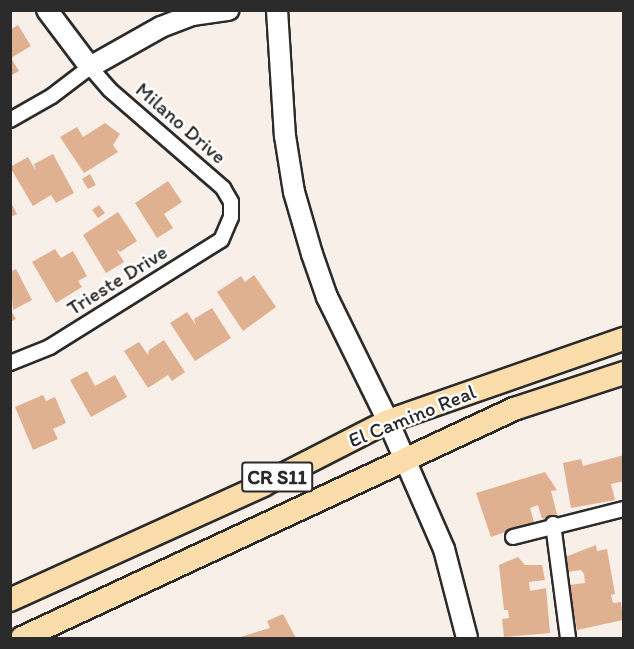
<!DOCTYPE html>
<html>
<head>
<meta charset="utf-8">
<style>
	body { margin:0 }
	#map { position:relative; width:634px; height:649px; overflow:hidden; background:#f9efe9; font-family:Itim,sans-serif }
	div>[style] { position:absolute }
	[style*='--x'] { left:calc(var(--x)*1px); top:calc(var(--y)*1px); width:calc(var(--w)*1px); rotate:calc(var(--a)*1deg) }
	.building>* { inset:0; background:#dfb190 }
	.roads { filter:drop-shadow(2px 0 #2b2b2b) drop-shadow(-2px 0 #2b2b2b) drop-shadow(0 2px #2b2b2b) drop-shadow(0 -2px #2b2b2b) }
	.street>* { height:14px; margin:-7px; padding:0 7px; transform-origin:7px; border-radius:7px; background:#fff }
	.secondary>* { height:20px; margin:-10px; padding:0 10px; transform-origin:10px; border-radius:10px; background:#fff }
	.primary>* { height:22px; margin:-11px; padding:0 11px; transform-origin:11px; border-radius:11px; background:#fbddab }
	span { translate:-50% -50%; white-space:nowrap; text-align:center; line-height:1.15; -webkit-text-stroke:5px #fff; paint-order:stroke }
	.shield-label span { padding:2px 4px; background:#fff; border:2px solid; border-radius:4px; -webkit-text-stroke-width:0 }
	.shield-label { font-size:20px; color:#2b2b2b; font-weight:700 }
	.street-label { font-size:21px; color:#2b2b2b }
	.frame { position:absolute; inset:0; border:12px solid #2b2b2b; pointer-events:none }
</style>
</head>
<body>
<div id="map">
	<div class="building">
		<i style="clip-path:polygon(18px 25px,31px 46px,11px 58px,19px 71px,10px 76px,10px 30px)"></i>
		<i style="clip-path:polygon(105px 123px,120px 134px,113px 145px,118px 152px,84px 173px,60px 137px,77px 127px,83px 137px)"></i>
		<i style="clip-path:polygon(53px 154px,74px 193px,56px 203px,51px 195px,33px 206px,10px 167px,28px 157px,36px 171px,34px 164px)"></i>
		<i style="clip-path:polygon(90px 174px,96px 185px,88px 189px,82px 179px)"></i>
		<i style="clip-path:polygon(168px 181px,182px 202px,164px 214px,173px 228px,157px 238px,135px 203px)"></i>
		<i style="clip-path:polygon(10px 201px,17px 214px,10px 217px)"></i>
		<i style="clip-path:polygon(99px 205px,105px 213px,98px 218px,92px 210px)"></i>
		<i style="clip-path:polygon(118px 212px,137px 241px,120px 252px,116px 249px,124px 262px,106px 273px,83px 235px)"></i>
		<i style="clip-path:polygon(55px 249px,61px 258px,73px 251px,87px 276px,78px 281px,82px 287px,56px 303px,32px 262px)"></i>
		<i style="clip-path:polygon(16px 269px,32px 300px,13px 310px,10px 272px)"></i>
		<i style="clip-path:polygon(254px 275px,276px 307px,243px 331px,217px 292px,241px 276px,245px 282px)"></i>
		<i style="clip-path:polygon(212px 308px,231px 338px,195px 361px,170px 323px,187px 312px,196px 325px,194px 319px)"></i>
		<i style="clip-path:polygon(10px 309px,16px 319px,10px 322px)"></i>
		<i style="clip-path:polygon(164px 340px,185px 372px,172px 381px,168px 375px,148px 388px,124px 351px,139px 342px,148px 355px,149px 350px)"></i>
		<i style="clip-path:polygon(87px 371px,95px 386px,115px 375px,127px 397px,91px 417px,70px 380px)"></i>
		<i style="clip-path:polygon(43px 395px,46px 401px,55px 397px,66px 423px,53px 429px,58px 439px,33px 450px,15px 407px)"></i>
		<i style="clip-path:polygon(624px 455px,624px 481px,611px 484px,615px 500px,571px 508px,563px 463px,581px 459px,583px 466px)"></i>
		<i style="clip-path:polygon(545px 472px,557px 490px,551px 491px,557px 514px,542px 519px,538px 505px,530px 508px,534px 522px,491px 537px,476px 493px)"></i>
		<i style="clip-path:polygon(596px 545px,597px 551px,607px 549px,615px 594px,611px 595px,613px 603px,621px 602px,623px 620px,577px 630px,569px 585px,585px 583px,584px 574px,581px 570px,568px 572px,565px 557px)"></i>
		<i style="clip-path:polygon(518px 557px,525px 565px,542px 565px,545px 580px,529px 582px,530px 591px,546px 588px,550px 633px,504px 637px,502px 619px,509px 618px,508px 610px,504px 610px,499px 565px)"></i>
		<i style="clip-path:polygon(283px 614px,296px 638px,237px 638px,270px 628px,267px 621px)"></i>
	</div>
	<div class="roads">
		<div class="street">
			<i style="--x:10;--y:120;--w:48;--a:-29.7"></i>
			<i style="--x:52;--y:96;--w:48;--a:-37.3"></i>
			<i style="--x:90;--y:67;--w:30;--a:49"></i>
			<i style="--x:110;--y:90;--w:150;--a:40.9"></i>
			<i style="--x:223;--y:188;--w:16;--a:60"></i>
			<i style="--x:231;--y:202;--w:15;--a:90"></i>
			<i style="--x:231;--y:217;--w:25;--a:113"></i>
			<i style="--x:221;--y:240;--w:202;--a:148"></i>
			<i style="--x:50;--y:347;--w:43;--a:158.2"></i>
			<i style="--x:553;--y:524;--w:115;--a:82.5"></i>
			<i style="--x:513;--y:537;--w:114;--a:-14.2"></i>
		</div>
		<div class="secondary">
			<i style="--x:47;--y:10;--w:71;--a:53"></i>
			<i style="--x:90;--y:67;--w:81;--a:-29.4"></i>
			<i style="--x:161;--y:27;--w:33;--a:-21"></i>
			<i style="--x:192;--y:15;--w:37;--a:-8"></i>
			<i style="--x:277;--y:10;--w:126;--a:86.4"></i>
			<i style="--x:285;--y:136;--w:57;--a:80.9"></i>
			<i style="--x:294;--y:192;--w:65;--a:73.8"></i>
			<i style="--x:312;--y:254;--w:46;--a:70.8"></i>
			<i style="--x:327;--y:297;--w:138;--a:63.8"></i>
			<i style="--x:388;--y:421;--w:140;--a:66.4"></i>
			<i style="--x:444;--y:549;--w:92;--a:75.5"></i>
		</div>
		<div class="primary">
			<i style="--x:10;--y:600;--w:278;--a:-24.4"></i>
			<i style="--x:263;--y:485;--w:140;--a:-27.1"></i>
			<i style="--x:388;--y:421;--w:250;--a:-19.2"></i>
			<i style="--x:22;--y:638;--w:543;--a:-24.96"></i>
			<i style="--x:514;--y:409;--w:116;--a:-18.1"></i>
		</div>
	</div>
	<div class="shield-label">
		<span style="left:277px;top:477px">CR S11</span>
	</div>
	<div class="street-label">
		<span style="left:181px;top:123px;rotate:41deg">Milano Drive</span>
		<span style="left:117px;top:280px;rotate:-32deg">Trieste Drive</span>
		<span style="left:412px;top:416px;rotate:-22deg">El Camino Real</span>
	</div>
	<div class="frame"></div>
</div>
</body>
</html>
